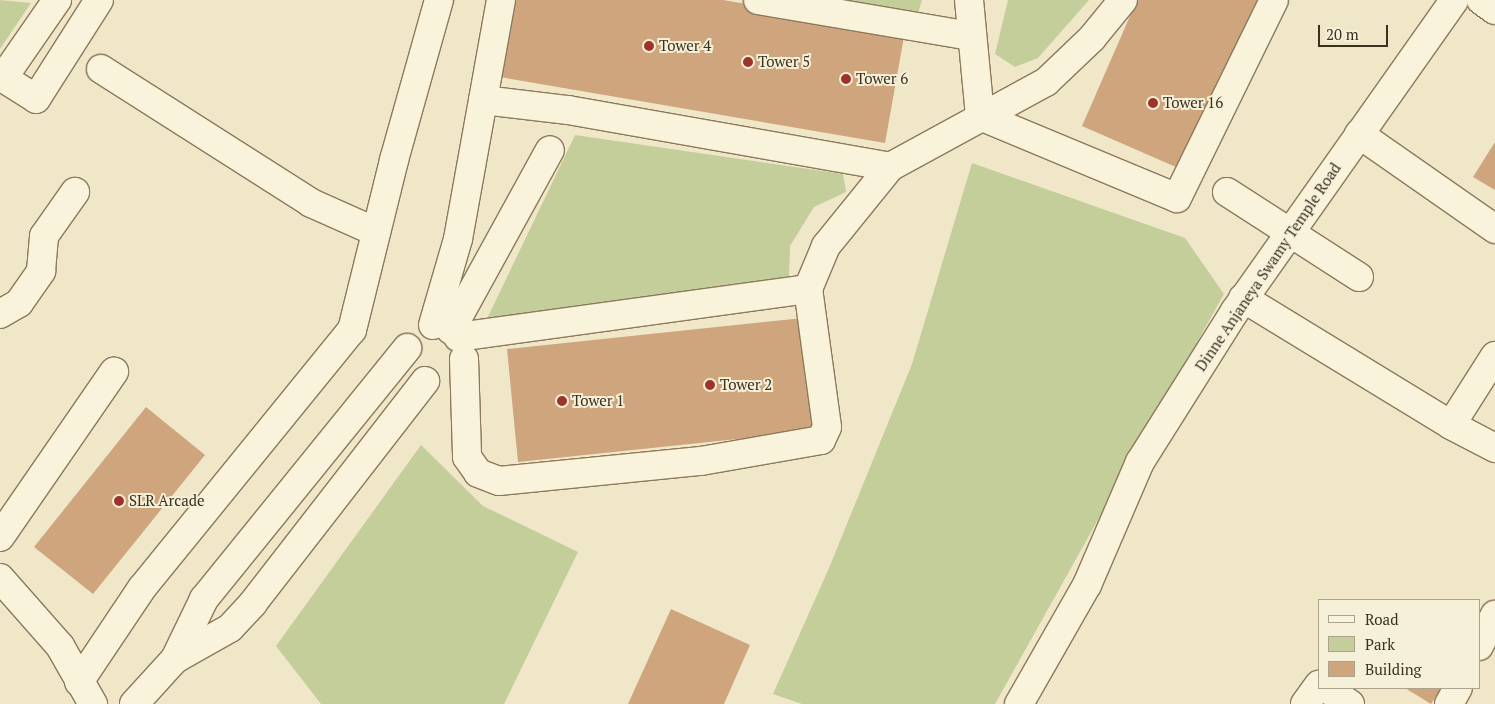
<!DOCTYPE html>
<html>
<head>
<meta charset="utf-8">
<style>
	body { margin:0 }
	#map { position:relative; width:1495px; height:704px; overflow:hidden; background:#f0e7c8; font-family:"PT Serif",serif }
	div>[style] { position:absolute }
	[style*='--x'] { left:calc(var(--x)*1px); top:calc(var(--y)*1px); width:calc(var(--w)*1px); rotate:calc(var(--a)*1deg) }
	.green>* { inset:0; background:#c4ce9b }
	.building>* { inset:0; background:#cea57d }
	.roads { filter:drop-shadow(1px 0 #8c795c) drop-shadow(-1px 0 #8c795c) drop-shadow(0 1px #8c795c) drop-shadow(0 -1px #8c795c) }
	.minor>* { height:28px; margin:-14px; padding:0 14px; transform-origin:14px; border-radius:14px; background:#faf3dc }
	.dots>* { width:14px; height:14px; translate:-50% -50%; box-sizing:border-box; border:2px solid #f7f0d8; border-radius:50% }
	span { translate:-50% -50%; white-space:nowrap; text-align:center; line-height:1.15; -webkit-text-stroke:4px #f7f0d8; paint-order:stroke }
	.poi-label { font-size:15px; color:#3c3020 }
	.left { translate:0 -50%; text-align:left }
	.street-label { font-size:15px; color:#3c3020 }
	.legend { position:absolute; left:1318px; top:599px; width:162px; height:90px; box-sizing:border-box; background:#f7f0d8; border:1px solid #aca38e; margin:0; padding:6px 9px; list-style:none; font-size:15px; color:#3c3020 }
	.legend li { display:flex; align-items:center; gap:10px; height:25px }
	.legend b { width:25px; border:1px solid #aca38e }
	.scale { position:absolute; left:1318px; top:25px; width:70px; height:22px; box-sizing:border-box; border:2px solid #3c3020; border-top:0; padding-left:6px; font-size:15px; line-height:18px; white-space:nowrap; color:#3c3020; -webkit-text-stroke:4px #f7f0d8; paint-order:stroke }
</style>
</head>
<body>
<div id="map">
	<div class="green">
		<i style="clip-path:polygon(0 0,31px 3px,0 49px)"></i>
		<i style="clip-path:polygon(778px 0,922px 0,915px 24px)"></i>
		<i style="clip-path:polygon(1008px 0,1089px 0,1038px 58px,1015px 67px,995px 54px)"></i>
		<i style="clip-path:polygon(575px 135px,843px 174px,846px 192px,814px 207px,790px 246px,789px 279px,484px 325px)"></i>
		<i style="clip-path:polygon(972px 163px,1185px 238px,1224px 294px,995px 704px,802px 704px,773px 694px,829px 568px,912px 364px)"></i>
		<i style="clip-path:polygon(421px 445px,483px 506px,578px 552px,504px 704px,321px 704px,276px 646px)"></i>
	</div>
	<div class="building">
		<i style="clip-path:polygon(507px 0,723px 0,905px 31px,885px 143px,494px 76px)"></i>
		<i style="clip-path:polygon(1137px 0,1259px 0,1185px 171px,1082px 126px)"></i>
		<i style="clip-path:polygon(1495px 142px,1495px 190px,1473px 177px)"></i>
		<i style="clip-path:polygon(803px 318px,814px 431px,518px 462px,507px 349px)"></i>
		<i style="clip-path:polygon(146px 407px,205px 455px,93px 594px,34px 547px)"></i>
		<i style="clip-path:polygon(671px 609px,750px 645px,724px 704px,628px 704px)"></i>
		<i style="clip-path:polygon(1405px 688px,1441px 688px,1431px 704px)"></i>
	</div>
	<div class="roads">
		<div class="minor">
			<i style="--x:758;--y:0;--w:215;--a:9.6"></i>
			<i style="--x:969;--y:0;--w:117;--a:84.6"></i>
			<i style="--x:1481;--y:0;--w:17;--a:36"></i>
			<i style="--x:101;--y:69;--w:249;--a:32.5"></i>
			<i style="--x:311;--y:203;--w:71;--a:24"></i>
			<i style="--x:0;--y:76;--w:4;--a:34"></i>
			<i style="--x:3;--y:78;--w:95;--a:-55.3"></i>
			<i style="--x:3;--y:78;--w:39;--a:32"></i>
			<i style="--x:36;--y:99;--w:117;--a:-57.5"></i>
			<i style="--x:483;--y:100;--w:86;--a:6.7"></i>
			<i style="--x:568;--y:110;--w:327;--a:10"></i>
			<i style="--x:980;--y:116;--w:213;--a:22.6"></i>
			<i style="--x:1177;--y:198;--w:220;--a:-63.9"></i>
			<i style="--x:1359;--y:134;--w:166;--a:34.9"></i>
			<i style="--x:1227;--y:192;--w:157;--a:32.8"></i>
			<i style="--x:1243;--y:298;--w:244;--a:31.4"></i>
			<i style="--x:1451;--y:425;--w:50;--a:27.6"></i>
			<i style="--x:0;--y:314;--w:22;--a:-30"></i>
			<i style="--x:19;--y:303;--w:39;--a:-55"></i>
			<i style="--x:41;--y:271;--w:35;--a:-85"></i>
			<i style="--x:44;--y:236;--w:54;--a:-54.8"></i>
			<i style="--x:433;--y:325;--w:90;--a:-73.8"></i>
			<i style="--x:458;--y:239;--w:243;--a:-79.8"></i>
			<i style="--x:451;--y:330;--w:205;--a:-61.2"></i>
			<i style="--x:458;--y:337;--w:353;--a:-7.8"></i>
			<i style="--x:464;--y:359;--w:98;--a:88.2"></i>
			<i style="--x:467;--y:457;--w:19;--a:55"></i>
			<i style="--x:478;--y:473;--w:22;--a:21"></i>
			<i style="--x:499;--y:481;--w:203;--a:-5.7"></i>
			<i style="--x:701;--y:461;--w:122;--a:-9.9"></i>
			<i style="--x:821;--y:440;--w:14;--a:-65"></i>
			<i style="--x:827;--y:427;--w:139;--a:-97.8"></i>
			<i style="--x:808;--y:289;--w:47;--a:-67.3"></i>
			<i style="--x:826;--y:246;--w:102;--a:-51"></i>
			<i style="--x:890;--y:167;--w:178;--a:-28.6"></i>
			<i style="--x:1046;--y:82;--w:64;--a:-43.7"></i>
			<i style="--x:1092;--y:38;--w:49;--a:-50.8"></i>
			<i style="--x:1451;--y:425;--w:82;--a:-57.5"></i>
			<i style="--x:0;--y:537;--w:201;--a:-55.4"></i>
			<i style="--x:0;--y:578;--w:91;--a:48.6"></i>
			<i style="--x:60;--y:646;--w:67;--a:60.4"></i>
			<i style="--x:1479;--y:646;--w:35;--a:-63"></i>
			<i style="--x:175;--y:659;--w:63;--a:-29.4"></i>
			<i style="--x:230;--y:628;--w:34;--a:-47"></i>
			<i style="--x:253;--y:603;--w:281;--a:-52.2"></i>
			<i style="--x:79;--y:682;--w:113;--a:-56.2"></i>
			<i style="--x:142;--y:588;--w:333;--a:-50.9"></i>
			<i style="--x:352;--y:330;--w:175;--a:-76.1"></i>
			<i style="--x:394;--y:160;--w:166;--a:-74.3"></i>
			<i style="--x:1326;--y:688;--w:29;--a:34"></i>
			<i style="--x:134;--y:704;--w:61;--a:-47.7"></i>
			<i style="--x:175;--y:659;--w:67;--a:-64.2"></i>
			<i style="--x:204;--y:599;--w:323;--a:-51"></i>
			<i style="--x:1019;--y:704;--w:137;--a:-60.3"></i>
			<i style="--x:1087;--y:585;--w:134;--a:-66.7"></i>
			<i style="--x:1140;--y:462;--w:178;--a:-57.8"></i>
			<i style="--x:1235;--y:311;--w:380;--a:-54.8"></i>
			<i style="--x:1305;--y:704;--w:24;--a:-54"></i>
			<i style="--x:1449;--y:704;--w:18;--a:-61"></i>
		</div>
	</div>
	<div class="dots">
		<i style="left:649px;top:46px;background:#9d332b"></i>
		<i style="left:748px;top:62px;background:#9d332b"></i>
		<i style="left:846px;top:79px;background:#9d332b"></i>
		<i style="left:1153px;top:103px;background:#9d332b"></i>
		<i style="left:710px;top:385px;background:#9d332b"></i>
		<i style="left:562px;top:401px;background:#9d332b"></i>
		<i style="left:119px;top:501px;background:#9d332b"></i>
	</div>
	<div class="poi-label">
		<span class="left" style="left:659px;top:46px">Tower 4</span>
		<span class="left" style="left:758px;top:62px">Tower 5</span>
		<span class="left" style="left:856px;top:79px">Tower 6</span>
		<span class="left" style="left:1163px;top:103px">Tower 16</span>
		<span class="left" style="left:720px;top:385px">Tower 2</span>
		<span class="left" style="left:572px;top:401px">Tower 1</span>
		<span class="left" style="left:129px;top:501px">SLR Arcade</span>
	</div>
	<div class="street-label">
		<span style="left:1268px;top:267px;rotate:-56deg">Dinne Anjaneya Swamy Temple Road</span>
	</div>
	<ul class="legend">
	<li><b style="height:6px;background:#faf3dc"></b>Road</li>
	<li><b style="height:14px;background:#c4ce9b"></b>Park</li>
	<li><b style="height:14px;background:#cea57d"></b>Building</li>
	</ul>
	<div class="scale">20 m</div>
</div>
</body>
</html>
